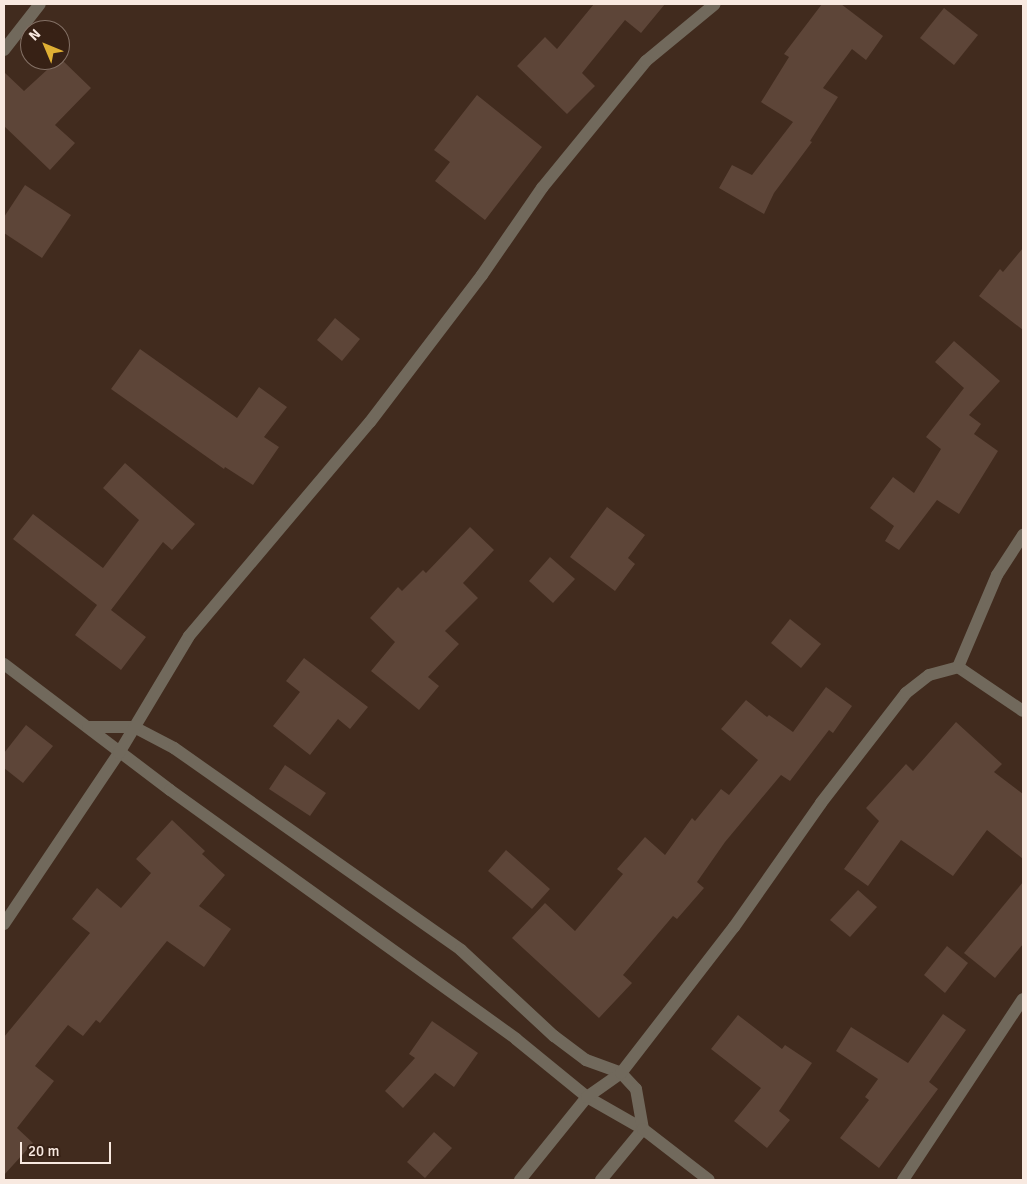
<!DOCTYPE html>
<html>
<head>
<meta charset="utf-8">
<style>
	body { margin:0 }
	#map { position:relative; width:1027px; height:1184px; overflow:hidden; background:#412b1e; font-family:Signika,sans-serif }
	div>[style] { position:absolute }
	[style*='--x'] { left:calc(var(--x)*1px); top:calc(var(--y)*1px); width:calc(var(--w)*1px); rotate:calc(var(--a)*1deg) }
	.building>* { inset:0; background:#5d4538 }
	.minor>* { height:12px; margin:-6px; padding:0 6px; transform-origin:6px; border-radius:6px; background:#71695c }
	span { translate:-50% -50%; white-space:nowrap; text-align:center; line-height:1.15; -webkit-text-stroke:4.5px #372115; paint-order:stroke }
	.frame { position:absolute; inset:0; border:5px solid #f8e9e0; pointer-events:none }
	.north { position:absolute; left:20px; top:20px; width:50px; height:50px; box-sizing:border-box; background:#372115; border:1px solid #847166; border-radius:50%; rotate:315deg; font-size:14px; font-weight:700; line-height:20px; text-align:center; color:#f8e9e0 }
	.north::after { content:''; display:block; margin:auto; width:18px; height:22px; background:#dfb034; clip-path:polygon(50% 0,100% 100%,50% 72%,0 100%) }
	.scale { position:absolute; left:20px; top:1142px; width:91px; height:22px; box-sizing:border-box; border:2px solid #f8e9e0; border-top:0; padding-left:6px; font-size:15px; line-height:18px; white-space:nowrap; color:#f8e9e0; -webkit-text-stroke:4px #372115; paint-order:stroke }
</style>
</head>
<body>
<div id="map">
	<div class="building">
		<i style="clip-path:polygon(594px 4px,665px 4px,641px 33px,625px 20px,582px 73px,595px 86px,567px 114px,517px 66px,545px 37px,557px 49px)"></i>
		<i style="clip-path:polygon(822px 4px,841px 4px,883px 36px,866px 60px,852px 49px,823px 88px,838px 97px,810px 141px,812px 142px,774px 193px,764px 214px,719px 188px,732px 165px,752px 175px,793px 122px,761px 102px,789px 57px,784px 54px)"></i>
		<i style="clip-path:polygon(944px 8px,978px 35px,954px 65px,920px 38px)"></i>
		<i style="clip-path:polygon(60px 58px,91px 88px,55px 125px,75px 143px,50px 170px,4px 126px,4px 72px,24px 91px)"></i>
		<i style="clip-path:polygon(477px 95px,542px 147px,485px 220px,435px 181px,450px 162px,434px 150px)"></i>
		<i style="clip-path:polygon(25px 185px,71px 215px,42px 258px,4px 233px,4px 217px)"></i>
		<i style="clip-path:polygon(1023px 248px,1023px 330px,979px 296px,1000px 269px,1003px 272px)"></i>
		<i style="clip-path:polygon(335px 318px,360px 339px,342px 361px,317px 340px)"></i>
		<i style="clip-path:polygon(954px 341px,1000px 381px,969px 415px,981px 424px,974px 434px,998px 451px,959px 514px,937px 500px,899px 550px,885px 541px,894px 526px,870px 508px,893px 477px,914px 493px,941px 449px,926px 437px,964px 388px,935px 362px)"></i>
		<i style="clip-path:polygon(140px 349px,237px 418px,259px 387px,287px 407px,264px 437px,279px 447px,253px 485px,225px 467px,224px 469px,111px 389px)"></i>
		<i style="clip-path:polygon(125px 463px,195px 524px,172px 550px,163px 542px,111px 610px,146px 637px,121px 670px,75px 635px,97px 605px,13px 539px,33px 514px,103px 568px,139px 520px,103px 488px)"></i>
		<i style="clip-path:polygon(607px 507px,645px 535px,628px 558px,635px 564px,615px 591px,570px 557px)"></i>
		<i style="clip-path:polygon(470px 527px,494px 550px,463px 583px,478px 598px,445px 631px,459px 644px,428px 677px,439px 686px,419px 710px,371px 671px,395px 642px,370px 618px,398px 587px,402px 591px,423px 570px,426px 573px)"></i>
		<i style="clip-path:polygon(550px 557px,575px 579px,553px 603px,529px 581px)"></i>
		<i style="clip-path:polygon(790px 619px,821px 644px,801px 668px,771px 643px)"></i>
		<i style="clip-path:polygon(304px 658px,368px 707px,350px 729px,338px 719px,310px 755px,273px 726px,300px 692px,286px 681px)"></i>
		<i style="clip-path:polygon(826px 687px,852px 706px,833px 733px,829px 730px,790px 781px,781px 775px,725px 842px,697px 882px,704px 888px,677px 919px,673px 916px,623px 975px,632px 983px,599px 1018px,512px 938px,545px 903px,575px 931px,623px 874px,617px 869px,645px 837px,665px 855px,692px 818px,695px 821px,721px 789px,729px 795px,758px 760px,721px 729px,746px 700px,767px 717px,769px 715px,793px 732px)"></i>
		<i style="clip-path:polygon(956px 722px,1002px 764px,994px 772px,1023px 794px,1023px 859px,987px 830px,953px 876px,901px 840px,868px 886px,844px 869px,879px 821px,866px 808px,906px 764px,913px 771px)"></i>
		<i style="clip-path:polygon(26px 725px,53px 746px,23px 783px,4px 768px,4px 753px)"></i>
		<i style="clip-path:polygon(285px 765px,326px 793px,310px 816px,269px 789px)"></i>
		<i style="clip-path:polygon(172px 820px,205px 851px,202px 854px,225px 875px,199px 906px,231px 929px,204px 967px,167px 941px,100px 1023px,96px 1020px,83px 1036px,68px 1025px,35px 1066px,54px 1081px,17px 1128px,33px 1143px,4px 1175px,4px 1037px,90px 933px,72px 919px,97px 888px,121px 908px,151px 873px,136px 859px)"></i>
		<i style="clip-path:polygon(506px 850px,550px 889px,532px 909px,488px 871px)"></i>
		<i style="clip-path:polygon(1023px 882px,1023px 944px,995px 978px,964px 953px)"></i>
		<i style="clip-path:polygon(858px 890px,877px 907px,850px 937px,830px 920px)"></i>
		<i style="clip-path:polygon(947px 946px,968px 963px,945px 993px,924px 975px)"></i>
		<i style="clip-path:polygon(943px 1014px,966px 1030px,929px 1082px,938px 1089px,879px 1168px,840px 1138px,869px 1100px,865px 1097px,878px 1079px,836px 1051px,851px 1027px,908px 1063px)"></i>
		<i style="clip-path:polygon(738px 1015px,782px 1049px,785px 1045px,812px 1063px,779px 1111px,790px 1120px,767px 1148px,734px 1121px,761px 1088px,711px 1049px)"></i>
		<i style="clip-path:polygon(432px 1021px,478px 1053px,454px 1087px,435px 1073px,403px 1108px,385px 1091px,415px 1058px,409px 1054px)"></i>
		<i style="clip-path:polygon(434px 1132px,452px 1148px,425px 1178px,407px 1162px)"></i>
	</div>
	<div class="minor">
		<i style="--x:4;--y:50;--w:58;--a:-52"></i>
		<i style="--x:4;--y:664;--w:208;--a:37.2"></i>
		<i style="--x:170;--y:790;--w:426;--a:35.7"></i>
		<i style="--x:516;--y:1039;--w:92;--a:39.2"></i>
		<i style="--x:587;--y:1097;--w:64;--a:29.7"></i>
		<i style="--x:643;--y:1129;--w:66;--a:129.5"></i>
		<i style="--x:958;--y:667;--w:78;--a:34.1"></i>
		<i style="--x:88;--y:727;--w:46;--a:0"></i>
		<i style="--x:134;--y:727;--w:45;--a:27.7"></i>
		<i style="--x:174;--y:748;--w:351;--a:35.1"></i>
		<i style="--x:461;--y:950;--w:127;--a:42.8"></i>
		<i style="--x:554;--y:1036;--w:40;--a:37"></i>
		<i style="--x:586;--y:1060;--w:37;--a:20"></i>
		<i style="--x:621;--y:1073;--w:22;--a:47"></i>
		<i style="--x:636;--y:1089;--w:41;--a:80.1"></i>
		<i style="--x:643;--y:1129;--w:83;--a:37.7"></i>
		<i style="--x:4;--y:924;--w:206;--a:-56.1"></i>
		<i style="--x:119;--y:753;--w:136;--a:-59.1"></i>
		<i style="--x:189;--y:636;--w:280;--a:-49.8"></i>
		<i style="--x:370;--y:422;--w:185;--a:-52.7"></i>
		<i style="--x:482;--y:275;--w:106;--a:-55.4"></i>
		<i style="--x:542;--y:188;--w:164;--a:-50.7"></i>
		<i style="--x:646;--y:61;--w:89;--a:-39.6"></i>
		<i style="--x:520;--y:1180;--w:107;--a:-51.1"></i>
		<i style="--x:587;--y:1097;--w:42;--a:-35.2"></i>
		<i style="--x:621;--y:1073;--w:185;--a:-52.3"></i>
		<i style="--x:734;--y:927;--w:151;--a:-54.9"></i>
		<i style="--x:821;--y:803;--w:139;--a:-52.3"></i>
		<i style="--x:906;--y:693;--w:29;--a:-38"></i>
		<i style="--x:929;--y:675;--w:30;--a:-15"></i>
		<i style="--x:958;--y:667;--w:100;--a:-67"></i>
		<i style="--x:997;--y:575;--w:48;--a:-57"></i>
		<i style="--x:903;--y:1180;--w:217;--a:-56.5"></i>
	</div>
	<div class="frame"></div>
	<div class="north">N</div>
	<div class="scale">20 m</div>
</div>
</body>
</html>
